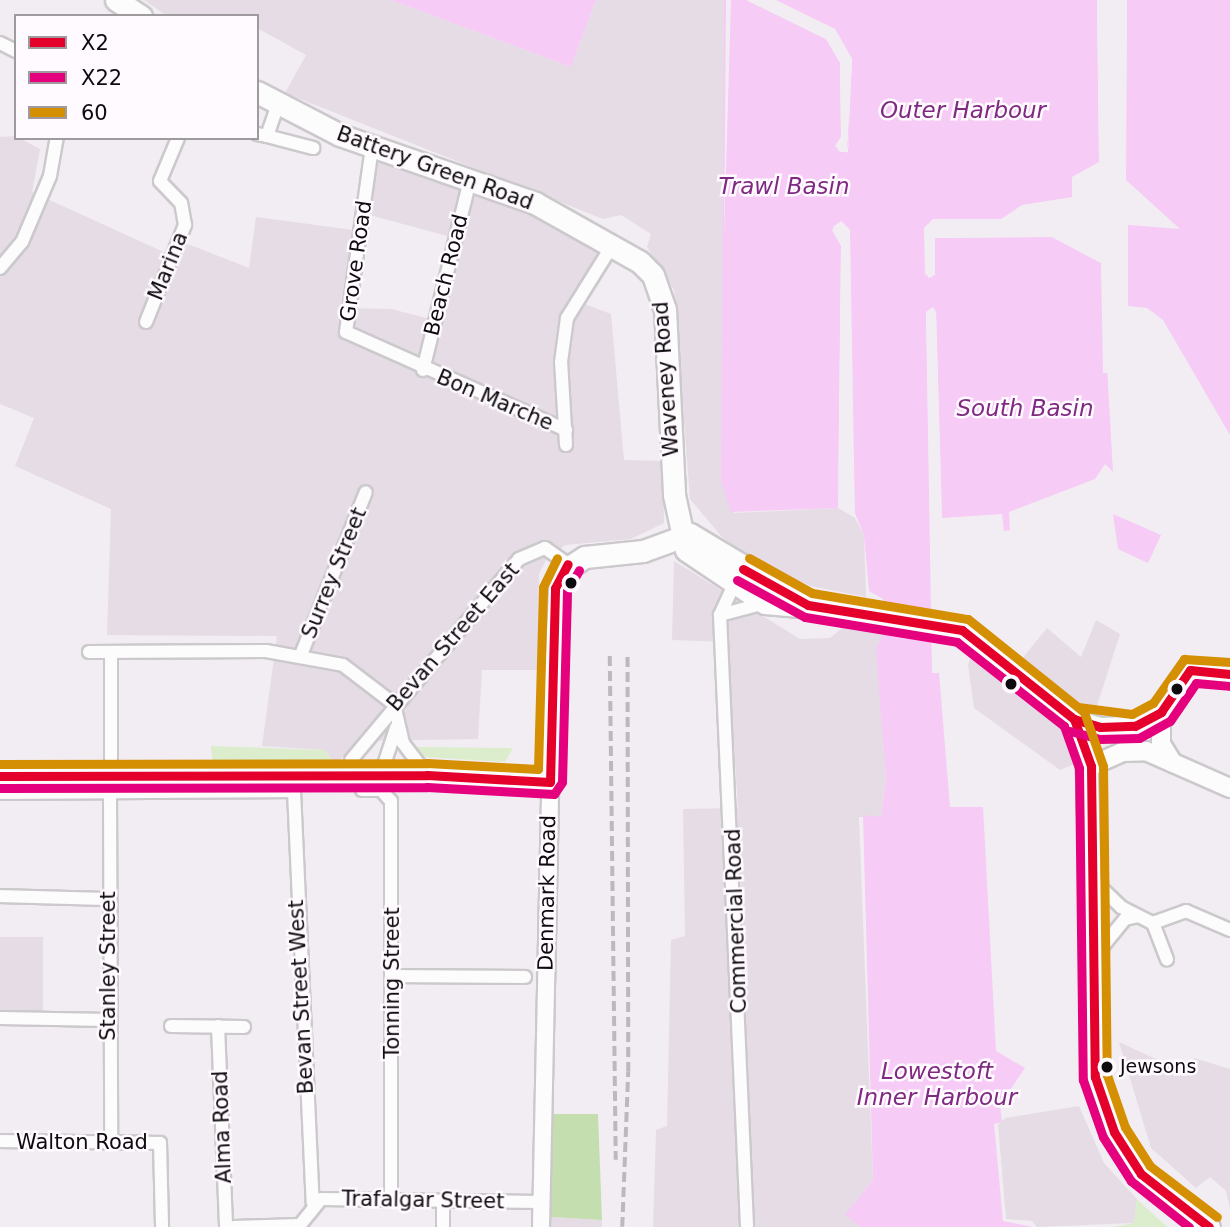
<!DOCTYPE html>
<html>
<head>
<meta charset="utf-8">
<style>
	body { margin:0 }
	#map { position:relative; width:1230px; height:1227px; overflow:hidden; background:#f2edf2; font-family:"DejaVu Sans",sans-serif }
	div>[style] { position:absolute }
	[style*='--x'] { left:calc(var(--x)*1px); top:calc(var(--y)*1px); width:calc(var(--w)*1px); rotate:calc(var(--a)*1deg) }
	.built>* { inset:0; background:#e6dce6 }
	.green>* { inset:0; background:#dbedcd }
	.forest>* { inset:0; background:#c4deaf }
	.water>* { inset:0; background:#f6cbf6 }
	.pier>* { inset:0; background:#f2edf2 }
	.roads { filter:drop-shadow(2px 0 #ccc9cc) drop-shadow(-2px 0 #ccc9cc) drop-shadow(0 2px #ccc9cc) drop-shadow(0 -2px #ccc9cc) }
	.minor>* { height:12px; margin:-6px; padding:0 6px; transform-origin:6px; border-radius:6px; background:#fdfcfd }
	.tertiary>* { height:16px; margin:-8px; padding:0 8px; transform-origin:8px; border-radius:8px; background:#fdfcfd }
	.secondary>* { height:18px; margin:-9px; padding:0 9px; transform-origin:9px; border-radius:9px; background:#fdfcfd }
	.trunk>* { height:21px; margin:-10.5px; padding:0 10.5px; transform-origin:10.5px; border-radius:10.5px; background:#fdfcfd }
	.rail>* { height:3.5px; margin-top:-1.75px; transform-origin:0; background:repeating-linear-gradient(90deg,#bbb9bb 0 10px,transparent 0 15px) }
	.bus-1>* { height:9px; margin:-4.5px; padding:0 4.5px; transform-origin:4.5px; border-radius:4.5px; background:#e4002b }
	.bus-2>* { height:9px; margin:-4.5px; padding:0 4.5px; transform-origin:4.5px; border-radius:4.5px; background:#e5007d }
	.bus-3>* { height:9px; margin:-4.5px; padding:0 4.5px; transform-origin:4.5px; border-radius:4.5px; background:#d48f02 }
	.dots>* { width:19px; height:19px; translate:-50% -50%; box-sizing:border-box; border:4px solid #fffaff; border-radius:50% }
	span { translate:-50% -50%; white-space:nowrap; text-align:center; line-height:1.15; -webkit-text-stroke:5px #fffaff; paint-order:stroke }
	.bus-label { font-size:19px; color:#0d0b0d }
	.left { translate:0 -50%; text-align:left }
	.street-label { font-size:21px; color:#0d0b0d }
	.water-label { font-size:23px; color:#7f2a81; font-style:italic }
	.legend { position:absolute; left:14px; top:14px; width:245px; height:126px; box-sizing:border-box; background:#fffaff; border:2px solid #9e9a9e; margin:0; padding:9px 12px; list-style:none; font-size:21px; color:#0d0b0d }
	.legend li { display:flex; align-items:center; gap:14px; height:35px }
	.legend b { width:35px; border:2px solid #9e9a9e }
</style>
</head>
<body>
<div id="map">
	<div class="built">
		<i style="clip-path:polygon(144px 0,391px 0,571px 67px,596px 0,726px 0,734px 513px,838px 508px,855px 518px,864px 536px,866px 597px,811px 586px,762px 566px,722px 537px,690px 499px,674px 290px,647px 247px,651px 234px,621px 215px,603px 219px,285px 93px,306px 55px,257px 28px,257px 16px,167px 16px)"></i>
		<i style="clip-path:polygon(16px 136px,40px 149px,32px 192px,168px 254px,175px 239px,249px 268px,256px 217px,353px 230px,341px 308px,391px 309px,442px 322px,462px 240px,366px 214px,375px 156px,559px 222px,613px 256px,582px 303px,611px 314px,624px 460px,663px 461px,664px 523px,631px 539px,565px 545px,546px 560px,539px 574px,538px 670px,482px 670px,478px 739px,359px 741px,336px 764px,324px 750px,262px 746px,277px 636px,107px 635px,111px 509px,15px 466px,34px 418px,0 404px,0 137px)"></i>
		<i style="clip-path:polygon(674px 561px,800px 639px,830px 638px,842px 628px,883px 635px,877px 649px,886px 780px,881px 817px,859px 817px,873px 1180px,846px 1215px,861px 1227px,653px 1227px,656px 1130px,667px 1126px,671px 940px,685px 936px,683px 809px,738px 808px,727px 642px,672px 640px)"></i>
		<i style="clip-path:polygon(1096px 620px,1120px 634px,1079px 762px,1060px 770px,974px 708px,968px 665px,972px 653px,1007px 677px,1047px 628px,1081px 657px)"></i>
		<i style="clip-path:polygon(0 937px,43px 937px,43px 1011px,0 1011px)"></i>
		<i style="clip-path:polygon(1119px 1042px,1188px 1074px,1194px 1058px,1230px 1069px,1230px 1209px,1226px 1191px,1210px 1177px,1196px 1188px,1151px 1148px)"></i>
		<i style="clip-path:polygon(1079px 1106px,1104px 1163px,1137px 1199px,1134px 1223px,1037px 1227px,1032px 1221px,1006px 1219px,998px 1125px,1005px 1118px)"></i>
		<i style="clip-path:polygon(551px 1217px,602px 1220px,602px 1227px,551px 1227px)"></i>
	</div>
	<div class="green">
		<i style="clip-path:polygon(211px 746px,324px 750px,336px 764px,213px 767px)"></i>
		<i style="clip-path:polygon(411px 747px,513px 748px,505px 762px,425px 757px)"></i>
		<i style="clip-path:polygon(1137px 1199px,1156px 1217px,1168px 1227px,1113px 1227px,1134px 1223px)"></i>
	</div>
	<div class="forest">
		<i style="clip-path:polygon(552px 1114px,598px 1114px,602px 1220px,551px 1217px)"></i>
	</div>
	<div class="water">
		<i style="clip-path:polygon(391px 0,596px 0,571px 67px)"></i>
		<i style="clip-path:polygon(724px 0,746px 0,826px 39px,840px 62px,841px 137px,835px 146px,847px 153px,852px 59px,835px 29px,776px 0,1097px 0,1099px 162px,1072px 177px,1072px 197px,1022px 205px,1001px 219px,934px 219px,924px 228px,925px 274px,932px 278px,934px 238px,1052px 237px,1101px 263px,1113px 472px,1105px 464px,1095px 479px,1009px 512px,1010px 530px,1004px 531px,1002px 514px,942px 518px,936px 312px,926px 312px,932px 673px,939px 673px,950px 807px,983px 807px,996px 1051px,1025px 1068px,1000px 1105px,1002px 1122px,994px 1124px,1003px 1221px,1033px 1227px,861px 1227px,845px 1215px,873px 1180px,863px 815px,881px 817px,886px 780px,876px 649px,885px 629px,883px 599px,869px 591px,864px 536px,851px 503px,850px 230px,841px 221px,833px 227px,841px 246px,838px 508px,731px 512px,721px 481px)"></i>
		<i style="clip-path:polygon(1127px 0,1230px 0,1230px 435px,1163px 320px,1147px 308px,1128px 306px,1128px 225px,1180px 229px,1125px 179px)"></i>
		<i style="clip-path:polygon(1113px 514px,1161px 535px,1148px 563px,1118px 549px)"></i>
	</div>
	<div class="pier">
		<i style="clip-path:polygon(726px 0,731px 0,724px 239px)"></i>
		<i style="clip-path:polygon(746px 0,829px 37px,844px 62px,845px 137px,839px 145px,844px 150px,849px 146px,849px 60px,832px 31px,773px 0,835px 29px,852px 59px,848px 152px,840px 152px,835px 146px,841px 137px,840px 63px,826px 39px)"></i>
		<i style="clip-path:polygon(1097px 0,1100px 0,1099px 162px)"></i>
		<i style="clip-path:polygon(1123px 0,1127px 0,1126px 188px,1122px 162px)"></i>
		<i style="clip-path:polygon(933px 219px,1007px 219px,935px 223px,928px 229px,929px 275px,934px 234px,1053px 234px,1104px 260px,1107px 369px,1114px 373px,1103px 373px,1101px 263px,1052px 237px,935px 238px,935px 275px,928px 278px,924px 228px)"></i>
		<i style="clip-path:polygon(841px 221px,850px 230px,855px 518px,848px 503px,847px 230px,841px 225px,836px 230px,845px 246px,838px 508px,841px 246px,832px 230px)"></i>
		<i style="clip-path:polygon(1126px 222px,1127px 275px,1128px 309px,1124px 306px)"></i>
		<i style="clip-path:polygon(933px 307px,936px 312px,942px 518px,931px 310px,930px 518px,926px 312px)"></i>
	</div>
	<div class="roads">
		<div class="minor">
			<i style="--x:0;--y:43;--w:18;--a:27"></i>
			<i style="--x:257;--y:134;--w:10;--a:11"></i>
			<i style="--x:267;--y:136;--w:34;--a:-71"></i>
			<i style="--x:267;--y:136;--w:48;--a:14.6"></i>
			<i style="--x:372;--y:147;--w:187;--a:98"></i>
			<i style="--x:346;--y:332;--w:241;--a:24"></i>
			<i style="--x:0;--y:268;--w:34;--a:-50"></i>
			<i style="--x:22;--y:242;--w:72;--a:-67"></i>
			<i style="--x:50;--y:176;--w:39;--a:-80"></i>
			<i style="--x:146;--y:322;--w:105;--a:-68.1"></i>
			<i style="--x:185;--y:225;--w:22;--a:-100"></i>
			<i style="--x:181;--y:203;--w:30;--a:-134"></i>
			<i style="--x:160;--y:181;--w:47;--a:-67.3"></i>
			<i style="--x:423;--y:370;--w:196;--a:-76.1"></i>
			<i style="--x:566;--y:445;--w:83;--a:-93.4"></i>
			<i style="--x:561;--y:362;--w:44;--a:-82.2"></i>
			<i style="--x:567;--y:318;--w:87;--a:-58.1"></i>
			<i style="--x:737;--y:578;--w:41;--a:114.7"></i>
			<i style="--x:720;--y:615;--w:613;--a:87.47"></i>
			<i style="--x:720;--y:615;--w:47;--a:-14.9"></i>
			<i style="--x:89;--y:652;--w:177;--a:-0.3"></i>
			<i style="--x:266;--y:651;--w:78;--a:10.3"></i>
			<i style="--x:343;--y:665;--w:64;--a:37.4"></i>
			<i style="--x:394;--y:704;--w:40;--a:77"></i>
			<i style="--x:403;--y:743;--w:40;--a:53"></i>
			<i style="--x:111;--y:652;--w:106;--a:90"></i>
			<i style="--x:301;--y:655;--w:175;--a:-68.3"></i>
			<i style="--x:351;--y:760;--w:262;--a:-50.1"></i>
			<i style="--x:519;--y:559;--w:28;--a:-23"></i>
			<i style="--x:545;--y:548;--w:28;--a:35"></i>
			<i style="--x:380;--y:777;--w:52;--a:-71.9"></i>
			<i style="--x:362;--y:790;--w:19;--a:0"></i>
			<i style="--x:381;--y:790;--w:15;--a:48"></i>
			<i style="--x:391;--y:801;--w:398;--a:90"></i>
			<i style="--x:110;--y:792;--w:346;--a:89.8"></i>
			<i style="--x:0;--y:793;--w:294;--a:-0.4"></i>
			<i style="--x:294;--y:791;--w:412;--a:87.4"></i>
			<i style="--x:1091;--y:878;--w:42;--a:44"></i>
			<i style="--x:1121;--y:907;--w:36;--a:27"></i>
			<i style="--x:1153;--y:923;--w:39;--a:69"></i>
			<i style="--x:0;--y:896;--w:109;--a:1.6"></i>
			<i style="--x:1153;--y:923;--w:35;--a:-20"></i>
			<i style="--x:1186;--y:911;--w:48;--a:23.4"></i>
			<i style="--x:1094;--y:957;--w:49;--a:-50.8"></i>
			<i style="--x:1125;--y:919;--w:13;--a:-13"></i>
			<i style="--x:393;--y:976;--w:132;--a:0.4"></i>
			<i style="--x:0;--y:1018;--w:109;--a:1.1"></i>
			<i style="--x:171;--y:1026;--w:73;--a:0.8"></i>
			<i style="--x:218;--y:1026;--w:201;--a:87.7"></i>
			<i style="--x:0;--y:1141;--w:160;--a:0.7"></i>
			<i style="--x:160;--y:1143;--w:84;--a:88.6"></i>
			<i style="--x:234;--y:1227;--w:66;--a:-1.7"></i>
			<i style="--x:300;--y:1225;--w:33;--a:-51"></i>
			<i style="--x:321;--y:1199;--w:220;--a:0.8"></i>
			<i style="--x:443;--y:1227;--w:26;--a:-90"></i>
		</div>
		<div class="tertiary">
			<i style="--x:541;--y:1227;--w:445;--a:-88.8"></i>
		</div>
		<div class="secondary">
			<i style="--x:1161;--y:712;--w:32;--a:90"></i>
			<i style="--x:1161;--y:744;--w:22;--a:58"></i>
			<i style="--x:1074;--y:719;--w:27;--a:17"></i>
			<i style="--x:1100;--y:727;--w:35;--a:-2"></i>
			<i style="--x:1135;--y:726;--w:30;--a:-28"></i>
			<i style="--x:1161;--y:712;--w:51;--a:-55.4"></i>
			<i style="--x:1190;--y:670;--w:40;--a:5.7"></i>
			<i style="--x:1091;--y:766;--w:34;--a:-24"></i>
			<i style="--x:1122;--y:752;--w:24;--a:-2"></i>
			<i style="--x:1146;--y:751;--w:92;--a:23.8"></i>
		</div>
		<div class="trunk">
			<i style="--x:116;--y:0;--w:30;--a:33"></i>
			<i style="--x:257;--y:92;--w:93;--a:27.4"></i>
			<i style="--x:340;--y:135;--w:207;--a:19.2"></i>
			<i style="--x:535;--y:203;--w:120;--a:29.3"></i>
			<i style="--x:640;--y:262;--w:18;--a:45"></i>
			<i style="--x:653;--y:275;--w:36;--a:71"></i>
			<i style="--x:665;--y:309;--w:186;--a:87.2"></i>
			<i style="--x:674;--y:495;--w:56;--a:77.7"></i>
			<i style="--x:686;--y:550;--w:95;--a:33.9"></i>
			<i style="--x:765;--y:603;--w:37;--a:5"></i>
			<i style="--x:0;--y:776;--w:427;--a:-0.1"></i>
			<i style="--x:427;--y:775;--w:123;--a:3.3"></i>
			<i style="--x:550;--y:782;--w:209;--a:-87.3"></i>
			<i style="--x:560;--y:573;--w:30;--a:-33"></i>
			<i style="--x:585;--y:557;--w:58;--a:-5.9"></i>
			<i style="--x:643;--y:551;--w:50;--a:-19.9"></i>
			<i style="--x:690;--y:534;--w:138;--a:31"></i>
			<i style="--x:808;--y:605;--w:156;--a:9.2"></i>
			<i style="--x:962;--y:630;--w:132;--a:37.9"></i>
			<i style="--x:1066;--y:711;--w:36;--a:56"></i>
			<i style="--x:1086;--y:741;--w:336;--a:88.5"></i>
			<i style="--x:1095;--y:1077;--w:58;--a:70.9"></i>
			<i style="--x:1114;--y:1132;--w:50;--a:57.3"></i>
			<i style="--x:1141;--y:1174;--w:86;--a:37.9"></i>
		</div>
	</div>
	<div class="rail">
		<i style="--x:610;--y:656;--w:504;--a:89.32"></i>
		<i style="--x:622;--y:1227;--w:155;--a:-87.8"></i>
		<i style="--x:628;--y:1072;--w:417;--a:-90.1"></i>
	</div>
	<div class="bus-1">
		<i style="--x:743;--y:569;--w:74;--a:29"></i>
		<i style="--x:808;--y:605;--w:156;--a:9.2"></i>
		<i style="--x:962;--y:630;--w:143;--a:38.5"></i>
		<i style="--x:1074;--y:719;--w:50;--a:70.1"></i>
		<i style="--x:1091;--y:766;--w:311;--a:89.3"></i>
		<i style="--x:1095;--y:1077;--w:58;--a:70.9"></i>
		<i style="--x:1114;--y:1132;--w:50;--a:57.3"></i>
		<i style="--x:1141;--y:1174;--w:86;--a:37.9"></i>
		<i style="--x:1074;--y:719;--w:27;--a:17"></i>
		<i style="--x:1100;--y:727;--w:35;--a:-2"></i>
		<i style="--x:1135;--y:726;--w:30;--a:-28"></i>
		<i style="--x:1161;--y:712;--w:51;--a:-55.4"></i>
		<i style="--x:1190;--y:670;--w:40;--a:5.7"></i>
		<i style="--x:0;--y:776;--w:427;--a:-0.1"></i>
		<i style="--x:427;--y:775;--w:123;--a:3.3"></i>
		<i style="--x:550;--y:782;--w:194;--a:-88.5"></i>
		<i style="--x:555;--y:588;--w:27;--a:-62"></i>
	</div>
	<div class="bus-2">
		<i style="--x:737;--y:580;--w:77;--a:28.6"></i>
		<i style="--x:805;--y:617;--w:154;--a:9.3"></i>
		<i style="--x:957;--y:642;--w:136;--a:38.1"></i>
		<i style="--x:1064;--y:726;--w:45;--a:70.3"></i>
		<i style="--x:1079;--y:768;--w:312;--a:89.3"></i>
		<i style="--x:1083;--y:1080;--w:60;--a:70.7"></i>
		<i style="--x:1103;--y:1137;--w:52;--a:57.5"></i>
		<i style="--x:1131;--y:1181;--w:74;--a:38.4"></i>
		<i style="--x:1070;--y:731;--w:30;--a:15"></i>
		<i style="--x:1099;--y:739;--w:40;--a:-1.4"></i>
		<i style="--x:1139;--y:738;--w:35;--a:-29"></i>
		<i style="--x:1170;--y:721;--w:46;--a:-55.6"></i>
		<i style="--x:1196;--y:683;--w:33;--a:5"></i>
		<i style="--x:0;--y:788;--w:427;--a:-0.1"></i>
		<i style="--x:427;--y:787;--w:127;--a:3.2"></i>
		<i style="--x:554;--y:794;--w:14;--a:-56"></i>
		<i style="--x:562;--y:782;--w:191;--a:-88.5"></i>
		<i style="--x:567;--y:591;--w:24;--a:-60"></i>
	</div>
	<div class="bus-3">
		<i style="--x:749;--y:558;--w:72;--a:29.1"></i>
		<i style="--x:812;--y:593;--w:158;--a:9.5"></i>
		<i style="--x:968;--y:619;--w:149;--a:38.7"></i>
		<i style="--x:1084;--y:712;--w:57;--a:70.6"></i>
		<i style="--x:1103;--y:766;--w:309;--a:89.3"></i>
		<i style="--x:1107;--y:1075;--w:55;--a:70.9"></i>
		<i style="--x:1125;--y:1127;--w:46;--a:57.3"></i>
		<i style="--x:1150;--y:1166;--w:84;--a:37.3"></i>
		<i style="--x:1078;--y:707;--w:54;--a:7.4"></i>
		<i style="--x:1132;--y:714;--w:24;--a:-28"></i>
		<i style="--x:1153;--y:703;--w:54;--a:-54.8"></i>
		<i style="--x:1184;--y:659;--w:46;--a:3.7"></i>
		<i style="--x:0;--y:764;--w:427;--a:-0.1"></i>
		<i style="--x:427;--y:763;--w:111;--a:3.1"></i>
		<i style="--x:538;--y:769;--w:182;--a:-88.4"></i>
		<i style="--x:543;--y:587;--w:32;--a:-64"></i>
	</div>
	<div class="dots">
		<i style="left:571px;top:583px;background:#0d0b0d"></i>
		<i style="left:1011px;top:684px;background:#0d0b0d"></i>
		<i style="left:1177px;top:689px;background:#0d0b0d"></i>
		<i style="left:1107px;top:1067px;background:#0d0b0d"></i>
	</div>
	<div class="bus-label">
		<span class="left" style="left:1120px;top:1067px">Jewsons</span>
	</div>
	<div class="street-label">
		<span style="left:435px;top:168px;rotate:20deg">Battery Green Road</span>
		<span style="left:356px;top:261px;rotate:-82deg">Grove Road</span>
		<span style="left:168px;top:266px;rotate:-68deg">Marina</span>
		<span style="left:446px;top:275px;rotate:-76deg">Beach Road</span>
		<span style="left:666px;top:379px;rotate:-94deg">Waveney Road</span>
		<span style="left:495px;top:400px;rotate:23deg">Bon Marche</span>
		<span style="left:334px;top:573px;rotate:-68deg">Surrey Street</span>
		<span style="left:453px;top:637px;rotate:-49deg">Bevan Street East</span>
		<span style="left:547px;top:893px;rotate:-89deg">Denmark Road</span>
		<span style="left:736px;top:921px;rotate:-92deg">Commercial Road</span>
		<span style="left:108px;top:966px;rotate:-90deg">Stanley Street</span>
		<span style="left:392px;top:983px;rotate:-90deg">Tonning Street</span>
		<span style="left:301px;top:997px;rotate:-93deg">Bevan Street West</span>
		<span style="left:222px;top:1127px;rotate:-92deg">Alma Road</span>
		<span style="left:82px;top:1142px">Walton Road</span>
		<span style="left:423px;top:1200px;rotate:1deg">Trafalgar Street</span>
	</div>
	<div class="water-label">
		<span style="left:963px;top:110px">Outer Harbour</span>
		<span style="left:784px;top:186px">Trawl Basin</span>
		<span style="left:1025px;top:408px">South Basin</span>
		<span style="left:937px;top:1084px">Lowestoft<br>Inner Harbour</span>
	</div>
	<ul class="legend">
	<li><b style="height:9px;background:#e4002b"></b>X2</li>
	<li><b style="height:9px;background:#e5007d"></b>X22</li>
	<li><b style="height:9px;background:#d48f02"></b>60</li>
	</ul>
</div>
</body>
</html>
